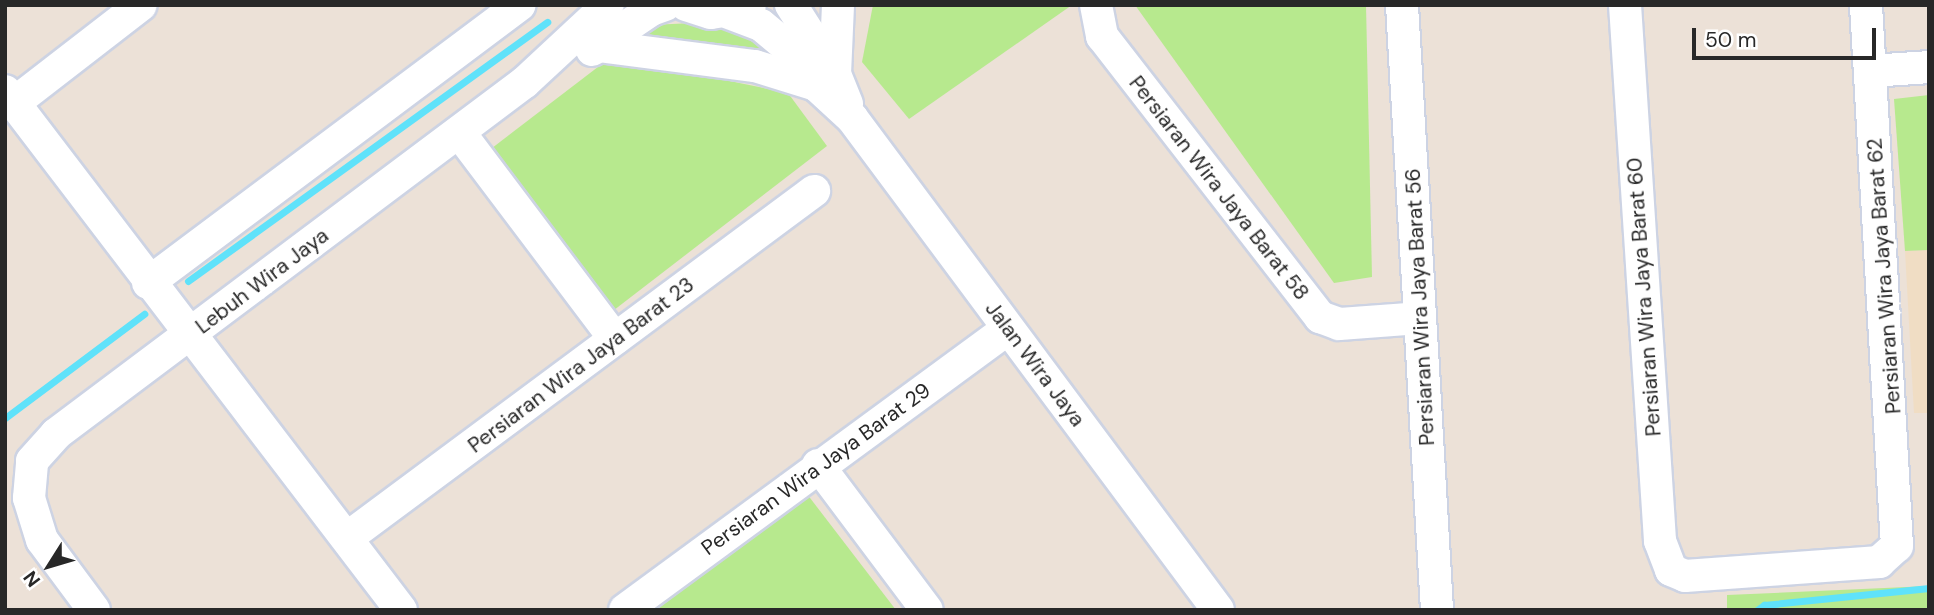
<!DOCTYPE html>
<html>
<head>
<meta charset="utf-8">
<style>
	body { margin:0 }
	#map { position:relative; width:1934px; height:615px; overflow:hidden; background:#ece1d7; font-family:"DM Sans",sans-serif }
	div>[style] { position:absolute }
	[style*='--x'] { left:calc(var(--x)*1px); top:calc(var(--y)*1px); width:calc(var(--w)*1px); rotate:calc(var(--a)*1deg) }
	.education>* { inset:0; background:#f0ddc4 }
	.green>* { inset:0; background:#b7e98e }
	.stream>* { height:7px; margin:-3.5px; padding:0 3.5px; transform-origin:3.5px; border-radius:3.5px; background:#5fe2fa }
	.roads { filter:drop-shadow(2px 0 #cdd3e3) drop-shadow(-2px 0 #cdd3e3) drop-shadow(0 2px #cdd3e3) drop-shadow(0 -2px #cdd3e3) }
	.minor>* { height:32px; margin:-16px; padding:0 16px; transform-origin:16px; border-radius:16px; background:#fff }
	span { translate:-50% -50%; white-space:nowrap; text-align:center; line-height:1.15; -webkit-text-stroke:6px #fff; paint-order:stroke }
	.street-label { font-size:21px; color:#282828 }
	.frame { position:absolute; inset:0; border:7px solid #282828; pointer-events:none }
	.north { position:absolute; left:14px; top:531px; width:70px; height:70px; -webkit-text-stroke:5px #fff; paint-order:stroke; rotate:233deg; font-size:19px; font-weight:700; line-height:28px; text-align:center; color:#282828 }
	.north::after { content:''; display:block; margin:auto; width:24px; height:32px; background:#282828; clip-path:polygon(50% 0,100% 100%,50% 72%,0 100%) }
	.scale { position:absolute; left:1692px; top:28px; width:184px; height:32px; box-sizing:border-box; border:4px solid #282828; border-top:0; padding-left:9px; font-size:21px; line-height:24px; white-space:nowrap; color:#282828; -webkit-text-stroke:5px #fff; paint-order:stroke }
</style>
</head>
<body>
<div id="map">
	<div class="education">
		<i style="clip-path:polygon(1929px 250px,1929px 413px,1914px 413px,1905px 251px)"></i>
	</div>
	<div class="green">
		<i style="clip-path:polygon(873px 5px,1072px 5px,909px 119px,862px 62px)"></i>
		<i style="clip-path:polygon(1135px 5px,1366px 5px,1372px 277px,1334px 283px)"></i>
		<i style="clip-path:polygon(693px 23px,742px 31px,759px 39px,790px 68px,626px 37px,651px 25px)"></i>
		<i style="clip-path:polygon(611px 57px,788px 93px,827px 146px,605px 317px,483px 155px)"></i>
		<i style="clip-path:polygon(1929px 95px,1929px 250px,1905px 251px,1894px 99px)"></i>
		<i style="clip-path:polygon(807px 494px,896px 610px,656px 610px)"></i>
		<i style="clip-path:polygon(1929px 586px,1929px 610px,1727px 610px,1727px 595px)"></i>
	</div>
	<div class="stream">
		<i style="--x:188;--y:281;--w:443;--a:-35.8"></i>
		<i style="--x:5;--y:418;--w:174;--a:-36.8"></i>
		<i style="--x:1757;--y:610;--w:9;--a:-36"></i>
		<i style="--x:1764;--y:605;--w:166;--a:-5.9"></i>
	</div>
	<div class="roads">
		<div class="minor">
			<i style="--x:686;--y:5;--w:26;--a:18"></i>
			<i style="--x:711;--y:13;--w:39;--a:-9"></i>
			<i style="--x:791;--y:5;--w:82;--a:57.5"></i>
			<i style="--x:835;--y:74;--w:32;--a:68"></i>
			<i style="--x:1096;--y:5;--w:32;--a:79"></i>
			<i style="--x:1102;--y:36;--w:356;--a:52.2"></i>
			<i style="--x:1320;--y:317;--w:20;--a:20"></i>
			<i style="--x:1339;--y:324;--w:81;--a:-4.2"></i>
			<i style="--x:1402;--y:5;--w:606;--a:86.69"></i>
			<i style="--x:1625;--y:5;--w:537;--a:86.26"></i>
			<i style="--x:1660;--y:541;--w:31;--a:69"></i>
			<i style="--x:1671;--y:570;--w:15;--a:23"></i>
			<i style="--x:1685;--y:576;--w:195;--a:-4.1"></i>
			<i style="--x:1879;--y:562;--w:24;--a:-42"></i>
			<i style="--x:1897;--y:546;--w:542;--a:-93.28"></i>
			<i style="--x:729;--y:13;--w:34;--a:21"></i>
			<i style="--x:761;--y:25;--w:34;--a:40"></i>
			<i style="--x:787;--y:47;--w:48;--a:52.7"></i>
			<i style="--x:816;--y:85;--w:49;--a:42.5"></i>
			<i style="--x:852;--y:118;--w:613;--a:53.35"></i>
			<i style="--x:598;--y:46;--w:158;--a:7.3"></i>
			<i style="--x:755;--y:66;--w:64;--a:17.3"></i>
			<i style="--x:592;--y:50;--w:71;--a:-34.1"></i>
			<i style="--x:651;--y:10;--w:15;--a:-20"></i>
			<i style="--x:1871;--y:71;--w:58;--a:-3.9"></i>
			<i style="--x:835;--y:74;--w:69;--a:-87.5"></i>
			<i style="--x:5;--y:91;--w:653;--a:52.66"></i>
			<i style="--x:14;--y:103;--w:160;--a:-37.7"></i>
			<i style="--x:459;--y:132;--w:259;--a:53"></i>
			<i style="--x:148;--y:283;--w:464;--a:-36.8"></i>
			<i style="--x:818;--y:465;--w:181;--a:53.1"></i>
			<i style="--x:347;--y:538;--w:582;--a:-36.61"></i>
			<i style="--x:94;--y:610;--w:87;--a:-126.6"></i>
			<i style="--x:42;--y:540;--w:44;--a:-107.2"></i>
			<i style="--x:29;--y:498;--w:37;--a:-85"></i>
			<i style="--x:32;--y:461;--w:36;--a:-48"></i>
			<i style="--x:56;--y:434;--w:586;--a:-36.89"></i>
			<i style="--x:525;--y:82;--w:113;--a:-42.9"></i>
			<i style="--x:625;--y:610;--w:475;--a:-36.3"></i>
		</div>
	</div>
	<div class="street-label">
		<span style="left:1219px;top:188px;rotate:52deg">Persiaran Wira Jaya Barat 58</span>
		<span style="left:1884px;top:276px;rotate:-94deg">Persiaran Wira Jaya Barat 62</span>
		<span style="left:262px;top:281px;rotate:-37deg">Lebuh Wira Jaya</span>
		<span style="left:1644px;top:297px;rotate:-94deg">Persiaran Wira Jaya Barat 60</span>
		<span style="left:1420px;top:307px;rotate:-93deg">Persiaran Wira Jaya Barat 56</span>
		<span style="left:1035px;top:364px;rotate:53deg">Jalan Wira Jaya</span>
		<span style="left:581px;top:365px;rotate:-37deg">Persiaran Wira Jaya Barat 23</span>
		<span style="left:816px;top:469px;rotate:-36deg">Persiaran Wira Jaya Barat 29</span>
	</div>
	<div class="frame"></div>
	<div class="north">N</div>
	<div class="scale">50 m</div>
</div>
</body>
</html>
